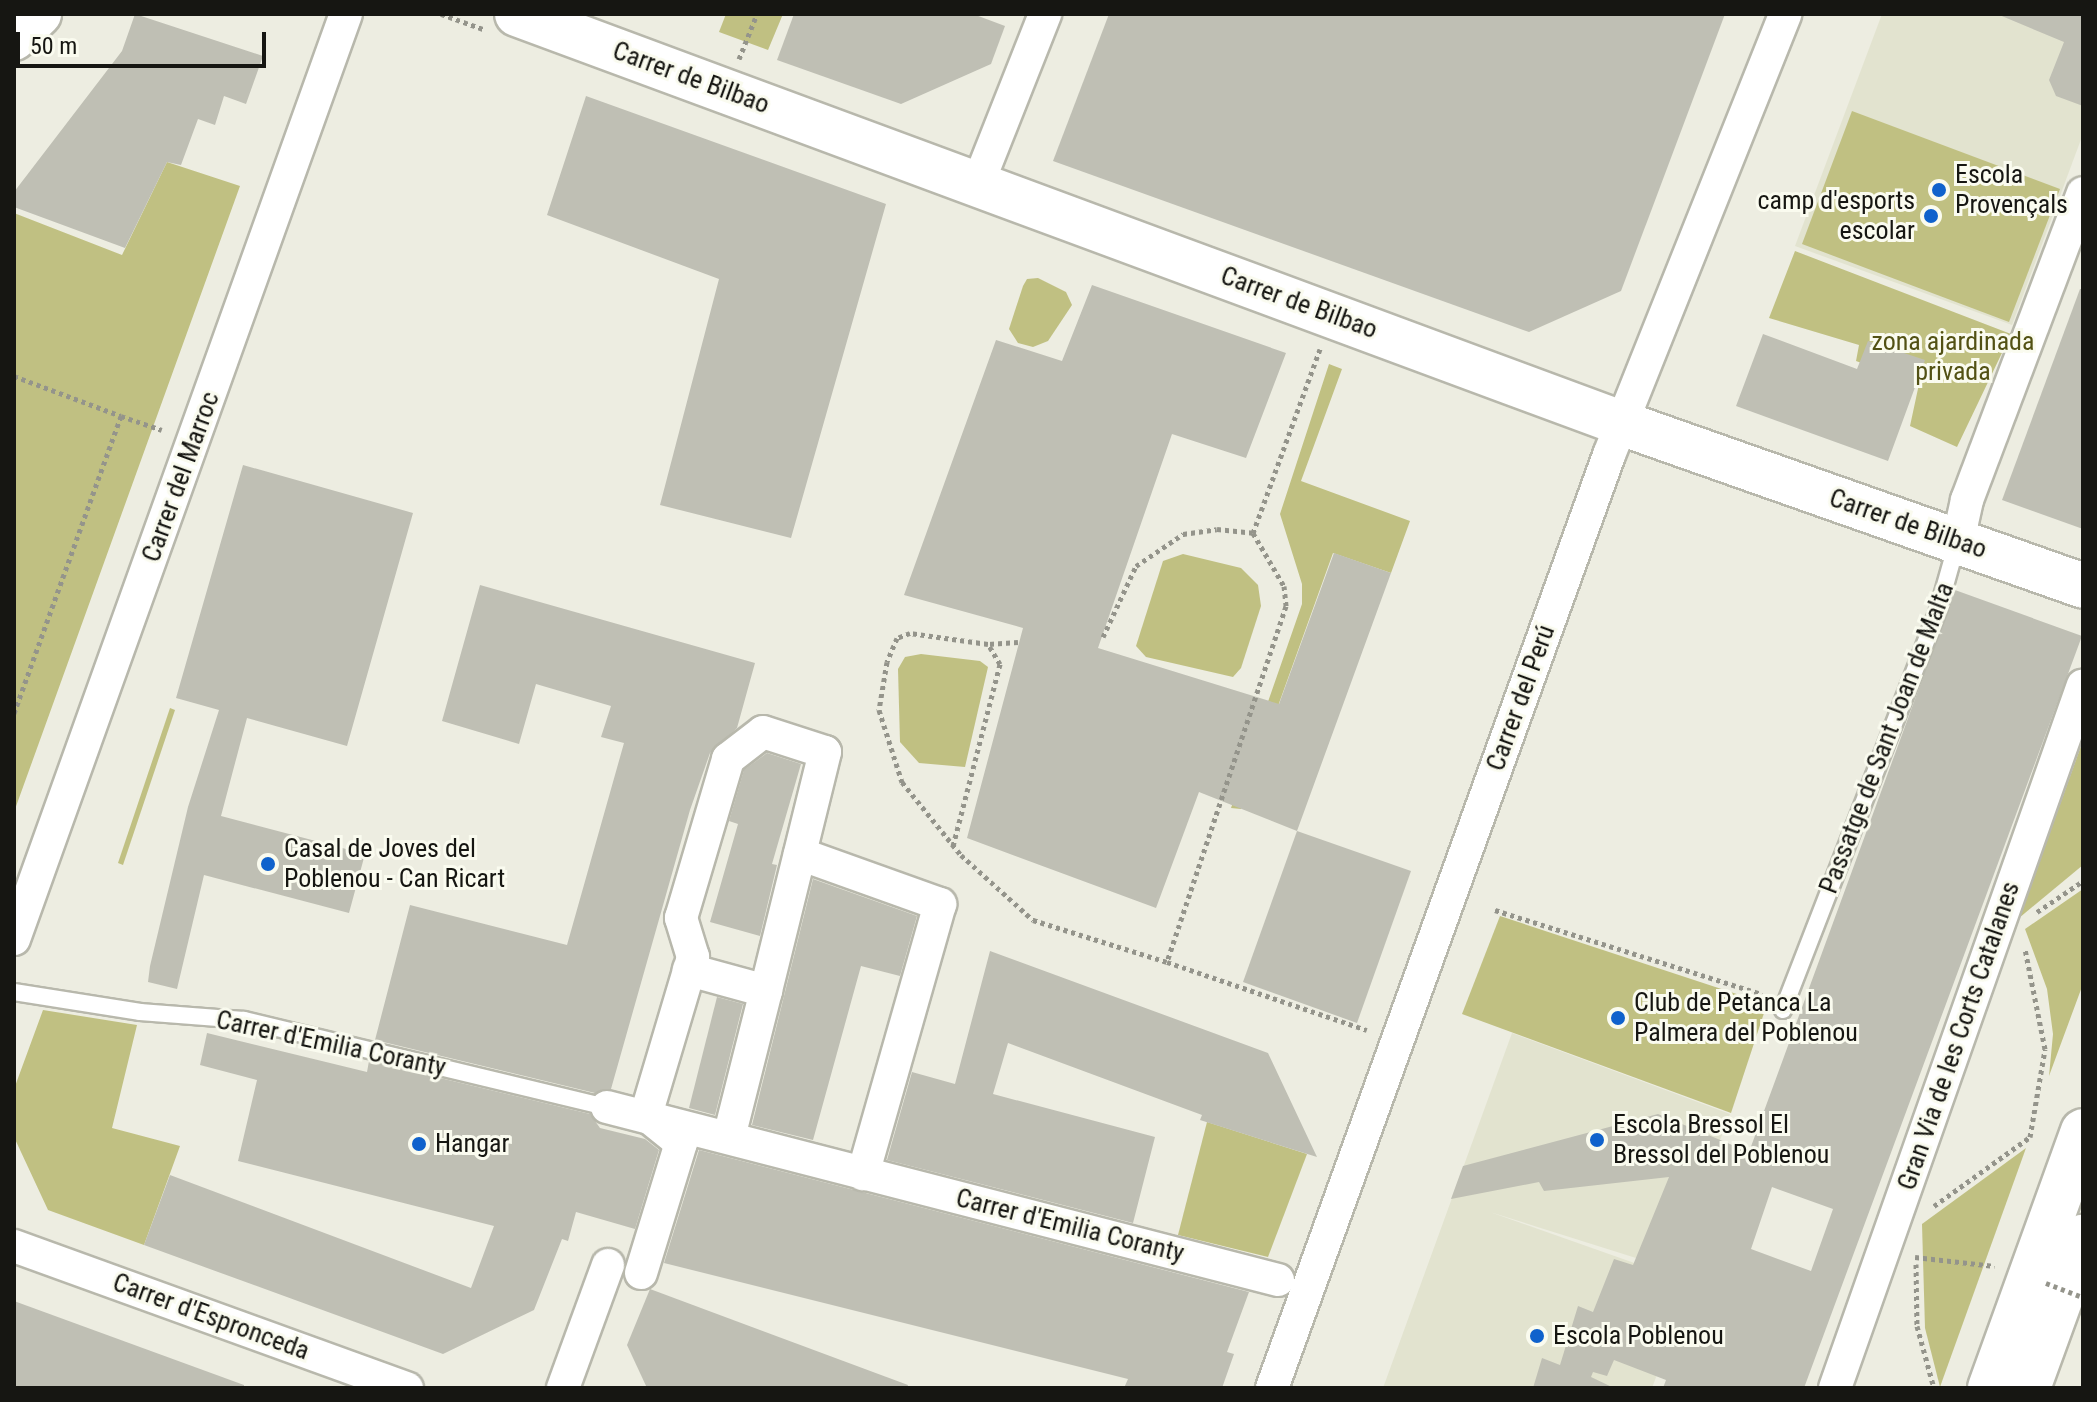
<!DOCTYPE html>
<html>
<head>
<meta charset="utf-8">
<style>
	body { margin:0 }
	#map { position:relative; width:2097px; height:1402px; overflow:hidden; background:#edede1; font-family:"Roboto Condensed",sans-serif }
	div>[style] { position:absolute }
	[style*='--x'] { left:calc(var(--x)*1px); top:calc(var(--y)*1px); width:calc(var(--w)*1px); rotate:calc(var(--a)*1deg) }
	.built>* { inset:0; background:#e2e3cf }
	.green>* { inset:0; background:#c0c082 }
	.building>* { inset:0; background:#bfbfb4 }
	.path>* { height:5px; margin-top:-2.5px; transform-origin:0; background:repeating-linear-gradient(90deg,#94948b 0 4px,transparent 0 8px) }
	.roads { filter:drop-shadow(2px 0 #b8b8ac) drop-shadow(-2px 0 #b8b8ac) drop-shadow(0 2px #b8b8ac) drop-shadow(0 -2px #b8b8ac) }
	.lane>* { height:16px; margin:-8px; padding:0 8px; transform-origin:8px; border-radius:8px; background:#fff }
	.street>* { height:32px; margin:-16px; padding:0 16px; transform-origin:16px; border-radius:16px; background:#fff }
	.secondary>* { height:44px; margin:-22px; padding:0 22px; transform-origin:22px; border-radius:22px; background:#fff }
	.primary>* { height:44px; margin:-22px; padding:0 22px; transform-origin:22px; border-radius:22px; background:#fff }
	.highway>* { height:44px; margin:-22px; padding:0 22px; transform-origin:22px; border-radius:22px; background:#fff }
	.path-bridge>* { height:5px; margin-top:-2.5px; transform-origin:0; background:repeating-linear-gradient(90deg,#94948b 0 4px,transparent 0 8px) }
	.dots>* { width:22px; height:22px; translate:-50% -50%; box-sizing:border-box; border:4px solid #fafbef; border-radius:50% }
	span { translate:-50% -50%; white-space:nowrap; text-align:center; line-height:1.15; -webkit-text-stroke:6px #fafbef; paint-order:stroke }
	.street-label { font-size:26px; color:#161612 }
	.poi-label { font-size:26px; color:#161612 }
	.left { translate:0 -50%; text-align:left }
	.right { translate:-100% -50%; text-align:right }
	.park-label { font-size:26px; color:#525114 }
	.frame { position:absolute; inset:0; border:16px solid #161612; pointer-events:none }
	.scale { position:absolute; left:16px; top:32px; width:250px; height:36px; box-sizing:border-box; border:4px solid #161612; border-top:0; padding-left:10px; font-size:24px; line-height:28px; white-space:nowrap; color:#161612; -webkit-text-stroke:6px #fafbef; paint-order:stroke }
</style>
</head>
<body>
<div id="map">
	<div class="built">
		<i style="clip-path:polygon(1882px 14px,2083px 14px,2083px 134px,2012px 325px,1795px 246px)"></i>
		<i style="clip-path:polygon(1512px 1033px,1730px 1114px,1671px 1269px,1490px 1212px,1691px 1283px,1652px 1388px,1383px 1388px)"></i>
	</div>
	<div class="green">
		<i style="clip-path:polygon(726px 14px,783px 14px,768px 50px,719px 32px)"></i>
		<i style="clip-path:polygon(1852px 111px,2060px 189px,2009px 322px,1802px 244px)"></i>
		<i style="clip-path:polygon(167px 162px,240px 186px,14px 812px,14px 213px,122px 255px)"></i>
		<i style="clip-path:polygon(1795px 251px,2011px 334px,1957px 447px,1910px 426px,1919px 384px,1856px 361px,1859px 345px,1769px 318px)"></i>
		<i style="clip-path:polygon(1038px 278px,1066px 292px,1072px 305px,1048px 341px,1033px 347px,1018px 343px,1009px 329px,1023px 286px,1027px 279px)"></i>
		<i style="clip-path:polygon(1329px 364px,1342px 369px,1301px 481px,1410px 521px,1391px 573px,1333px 553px,1241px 809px,1231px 808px,1302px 604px,1302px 584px,1280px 514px)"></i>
		<i style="clip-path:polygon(1183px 554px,1241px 568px,1258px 585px,1261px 606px,1241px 668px,1233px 677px,1146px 657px,1136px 646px,1163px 561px)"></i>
		<i style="clip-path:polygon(921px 654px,980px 661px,988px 667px,965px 767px,919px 763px,900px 742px,898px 669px,905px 657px)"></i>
		<i style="clip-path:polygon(170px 708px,175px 710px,123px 865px,118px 863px)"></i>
		<i style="clip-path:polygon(2081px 746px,2083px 865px,2019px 918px)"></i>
		<i style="clip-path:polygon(2083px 889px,2083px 984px,2049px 1076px,2053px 1034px,2047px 989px,2025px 929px)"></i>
		<i style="clip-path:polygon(1500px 916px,1767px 1004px,1731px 1113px,1462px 1014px)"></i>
		<i style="clip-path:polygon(43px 1010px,137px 1025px,112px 1128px,180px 1146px,144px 1245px,48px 1210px,14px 1137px,14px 1089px)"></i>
		<i style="clip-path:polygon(1207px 1122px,1307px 1154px,1268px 1257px,1178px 1235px)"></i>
		<i style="clip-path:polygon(2026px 1148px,1940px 1387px,1925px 1328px,1922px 1224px)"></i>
	</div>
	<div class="building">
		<i style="clip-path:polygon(135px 14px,263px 56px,246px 104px,224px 96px,215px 125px,198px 119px,181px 165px,167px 162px,125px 248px,14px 207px,14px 192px,122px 51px)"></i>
		<i style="clip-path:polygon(794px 14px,973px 14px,1005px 26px,991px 64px,901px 104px,777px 60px)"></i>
		<i style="clip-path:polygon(1109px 14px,1725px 14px,1621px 291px,1529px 332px,1053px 161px)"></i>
		<i style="clip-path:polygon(1997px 14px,2083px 14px,2083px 106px,2056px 96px,2049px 80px,2064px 42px)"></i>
		<i style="clip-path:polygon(586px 96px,886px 204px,791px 538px,660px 505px,719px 279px,547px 215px)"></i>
		<i style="clip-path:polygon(1092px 285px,1286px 353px,1246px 458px,1172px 434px,1098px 648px,1279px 704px,1334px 553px,1391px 573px,1297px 831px,1199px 792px,1156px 908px,967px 838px,1023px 628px,904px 595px,996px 340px,1062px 361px)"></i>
		<i style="clip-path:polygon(2080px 289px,2083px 289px,2083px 529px,2002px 500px)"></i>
		<i style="clip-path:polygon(1763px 334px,1857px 369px,1868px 341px,1925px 360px,1888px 461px,1736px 406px)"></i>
		<i style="clip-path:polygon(243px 465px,413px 513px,347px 746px,247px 718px,221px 816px,365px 854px,349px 913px,204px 875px,177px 989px,148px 982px,150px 966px,188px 807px,219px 710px,176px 698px)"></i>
		<i style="clip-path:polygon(480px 585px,755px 663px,737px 728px,710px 753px,690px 810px,611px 1089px,595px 1093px,375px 1040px,410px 905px,567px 945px,624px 743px,601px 737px,611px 706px,536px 684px,519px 744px,442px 721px)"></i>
		<i style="clip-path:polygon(evenodd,1955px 590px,2082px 636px,1804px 1388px,1663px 1388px,1666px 1380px,1614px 1360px,1607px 1376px,1593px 1372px,1591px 1377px,1614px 1388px,1533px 1388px,1542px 1358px,1560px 1365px,1578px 1306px,1593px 1312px,1614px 1259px,1633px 1265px,1669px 1177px,1544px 1191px,1539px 1182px,1451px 1199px,1463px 1166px,1658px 1114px,1749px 1152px,1955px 590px,1772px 1187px,1833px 1209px,1811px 1271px,1751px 1249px,1772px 1187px)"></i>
		<i style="clip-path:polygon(767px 753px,801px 764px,772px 864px,777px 865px,760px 936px,710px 922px,738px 824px,729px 821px,744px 770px)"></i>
		<i style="clip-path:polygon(1297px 831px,1411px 871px,1357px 1023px,1243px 982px)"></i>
		<i style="clip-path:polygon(813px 879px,917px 916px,900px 976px,861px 966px,813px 1140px,752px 1125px)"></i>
		<i style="clip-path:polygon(990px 951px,1268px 1053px,1317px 1157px,1200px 1120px,1202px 1115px,1008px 1043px,993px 1094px,1155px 1137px,1133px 1223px,887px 1160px,912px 1072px,955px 1084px)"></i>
		<i style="clip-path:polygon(717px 997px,743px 1004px,715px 1115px,689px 1108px)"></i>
		<i style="clip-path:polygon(207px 1033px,367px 1072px,369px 1061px,590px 1114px,600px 1128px,645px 1139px,659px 1150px,635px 1229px,576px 1212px,568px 1241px,562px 1239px,534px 1310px,443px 1354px,144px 1245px,170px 1175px,471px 1288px,494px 1226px,238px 1161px,257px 1080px,200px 1065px)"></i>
		<i style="clip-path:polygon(699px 1150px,1249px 1292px,1227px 1352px,1234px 1354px,1222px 1388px,1124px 1388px,1128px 1379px,664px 1263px)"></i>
		<i style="clip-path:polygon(650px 1289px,908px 1385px,907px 1388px,647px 1388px,627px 1345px)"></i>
		<i style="clip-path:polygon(14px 1301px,244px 1385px,244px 1388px,14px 1388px)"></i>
	</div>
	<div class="path">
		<i style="--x:441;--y:14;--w:45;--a:19.7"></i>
		<i style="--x:739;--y:59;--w:48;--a:-68.2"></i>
		<i style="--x:1320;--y:349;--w:196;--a:110"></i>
		<i style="--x:1253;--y:533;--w:61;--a:59.7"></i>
		<i style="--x:1284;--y:586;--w:20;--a:84"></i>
		<i style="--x:1286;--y:606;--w:375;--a:108.5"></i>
		<i style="--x:1167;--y:962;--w:211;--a:18.8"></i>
		<i style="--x:14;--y:376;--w:114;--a:20.5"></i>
		<i style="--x:121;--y:416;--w:316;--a:109.8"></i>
		<i style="--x:121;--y:416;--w:43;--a:18.9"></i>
		<i style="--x:1103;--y:637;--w:78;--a:-65.1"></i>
		<i style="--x:1136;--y:566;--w:57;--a:-34.2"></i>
		<i style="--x:1183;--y:534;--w:34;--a:-8"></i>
		<i style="--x:1217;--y:529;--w:36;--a:6"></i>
		<i style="--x:1018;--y:642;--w:30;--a:176"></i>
		<i style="--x:988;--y:644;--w:79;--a:-172"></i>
		<i style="--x:910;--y:633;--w:14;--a:159"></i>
		<i style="--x:897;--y:638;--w:26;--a:113"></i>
		<i style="--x:887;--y:662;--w:49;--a:99.5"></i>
		<i style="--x:879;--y:710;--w:76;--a:72.3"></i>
		<i style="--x:902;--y:782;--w:94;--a:51.1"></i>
		<i style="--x:961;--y:855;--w:97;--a:42.1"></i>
		<i style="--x:1033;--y:920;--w:140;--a:17.4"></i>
		<i style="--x:953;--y:846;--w:188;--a:-75.5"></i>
		<i style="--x:1000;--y:664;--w:23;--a:-121"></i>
		<i style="--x:1495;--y:910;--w:280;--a:17.5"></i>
		<i style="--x:2037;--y:912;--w:55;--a:-34"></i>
		<i style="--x:1934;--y:1206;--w:118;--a:-35.7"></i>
		<i style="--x:2030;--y:1137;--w:89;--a:-80.3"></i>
		<i style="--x:2045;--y:1049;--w:102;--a:-101.3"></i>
		<i style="--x:1915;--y:1257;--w:80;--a:6.5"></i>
		<i style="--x:1916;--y:1264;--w:62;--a:89.1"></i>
		<i style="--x:1917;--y:1326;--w:64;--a:74.7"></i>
	</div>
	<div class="roads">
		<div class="lane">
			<i style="--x:14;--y:992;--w:128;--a:9"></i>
			<i style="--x:140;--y:1012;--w:104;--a:4.4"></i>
			<i style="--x:244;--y:1020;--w:373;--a:13.5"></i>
			<i style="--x:1783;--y:1010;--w:432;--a:-68.8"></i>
			<i style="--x:1939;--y:607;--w:66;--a:-74.3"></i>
		</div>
		<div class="street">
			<i style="--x:979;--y:181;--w:180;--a:-68.4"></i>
			<i style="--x:1958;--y:541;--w:42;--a:-77.6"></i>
			<i style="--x:1967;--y:500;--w:328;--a:-69.3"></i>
			<i style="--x:800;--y:854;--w:149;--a:19.7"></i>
			<i style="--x:940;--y:904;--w:281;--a:105.9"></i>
			<i style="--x:14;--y:939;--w:983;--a:-70.26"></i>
			<i style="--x:607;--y:1107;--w:693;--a:14.46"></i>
			<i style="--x:729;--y:1137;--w:151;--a:-75.8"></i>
			<i style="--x:14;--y:1246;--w:418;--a:19.9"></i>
			<i style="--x:641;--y:1273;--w:136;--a:-72.9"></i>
			<i style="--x:681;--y:1143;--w:45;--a:-141.3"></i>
			<i style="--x:646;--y:1115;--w:165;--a:-73.4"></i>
			<i style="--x:693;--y:957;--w:41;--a:-107.1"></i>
			<i style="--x:681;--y:918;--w:166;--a:-73.5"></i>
			<i style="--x:728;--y:759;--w:44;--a:-37.6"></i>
			<i style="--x:763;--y:732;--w:65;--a:17.9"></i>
			<i style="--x:825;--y:752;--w:246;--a:103.9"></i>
			<i style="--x:766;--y:991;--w:80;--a:-164.7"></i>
			<i style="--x:563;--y:1388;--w:131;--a:-69.9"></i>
			<i style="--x:1272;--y:1388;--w:992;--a:-70.14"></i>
			<i style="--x:1609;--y:455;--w:475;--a:-68.2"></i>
			<i style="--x:1835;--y:1388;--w:745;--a:-70.57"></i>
		</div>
		<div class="secondary">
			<i style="--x:517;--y:14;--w:1177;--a:20.33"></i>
			<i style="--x:1621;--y:423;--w:490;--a:19.4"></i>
			<i style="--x:14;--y:38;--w:35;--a:-44"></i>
		</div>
		<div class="primary">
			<i style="--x:1990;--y:1388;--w:273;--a:-70.1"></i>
		</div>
		<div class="highway">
			<i style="--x:2028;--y:1388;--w:161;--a:-70"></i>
		</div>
	</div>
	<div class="path-bridge">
		<i style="--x:2046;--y:1283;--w:40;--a:21"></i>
	</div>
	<div class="dots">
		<i style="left:1939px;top:190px;background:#1062cc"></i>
		<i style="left:1931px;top:216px;background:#1062cc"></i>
		<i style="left:268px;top:864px;background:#1062cc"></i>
		<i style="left:1618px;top:1018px;background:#1062cc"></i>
		<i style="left:1597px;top:1140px;background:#1062cc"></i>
		<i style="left:419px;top:1144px;background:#1062cc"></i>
		<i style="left:1537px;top:1336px;background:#1062cc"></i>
	</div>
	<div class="street-label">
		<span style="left:691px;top:78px;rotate:20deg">Carrer de Bilbao</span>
		<span style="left:1299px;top:303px;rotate:20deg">Carrer de Bilbao</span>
		<span style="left:181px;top:477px;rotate:-70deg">Carrer del Marroc</span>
		<span style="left:1908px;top:524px;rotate:19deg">Carrer de Bilbao</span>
		<span style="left:1521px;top:698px;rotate:-70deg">Carrer del Perú</span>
		<span style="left:1887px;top:738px;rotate:-69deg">Passatge de Sant Joan de Malta</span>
		<span style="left:1959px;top:1036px;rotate:-71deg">Gran Via de les Corts Catalanes</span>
		<span style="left:331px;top:1044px;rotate:12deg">Carrer d'Emilia Coranty</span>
		<span style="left:1070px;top:1226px;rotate:14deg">Carrer d'Emilia Coranty</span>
		<span style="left:211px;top:1317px;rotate:20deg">Carrer d'Espronceda</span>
	</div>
	<div class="poi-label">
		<span class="left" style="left:1955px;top:190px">Escola<br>Provençals</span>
		<span class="right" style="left:1915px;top:216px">camp d'esports<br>escolar</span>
		<span class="left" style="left:284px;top:864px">Casal de Joves del<br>Poblenou - Can Ricart</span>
		<span class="left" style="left:1634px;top:1018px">Club de Petanca La<br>Palmera del Poblenou</span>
		<span class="left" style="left:1613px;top:1140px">Escola Bressol El<br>Bressol del Poblenou</span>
		<span class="left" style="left:435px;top:1144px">Hangar</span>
		<span class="left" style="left:1553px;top:1336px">Escola Poblenou</span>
	</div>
	<div class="park-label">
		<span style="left:1953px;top:357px">zona ajardinada<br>privada</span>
	</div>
	<div class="frame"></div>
	<div class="scale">50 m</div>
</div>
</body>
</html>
